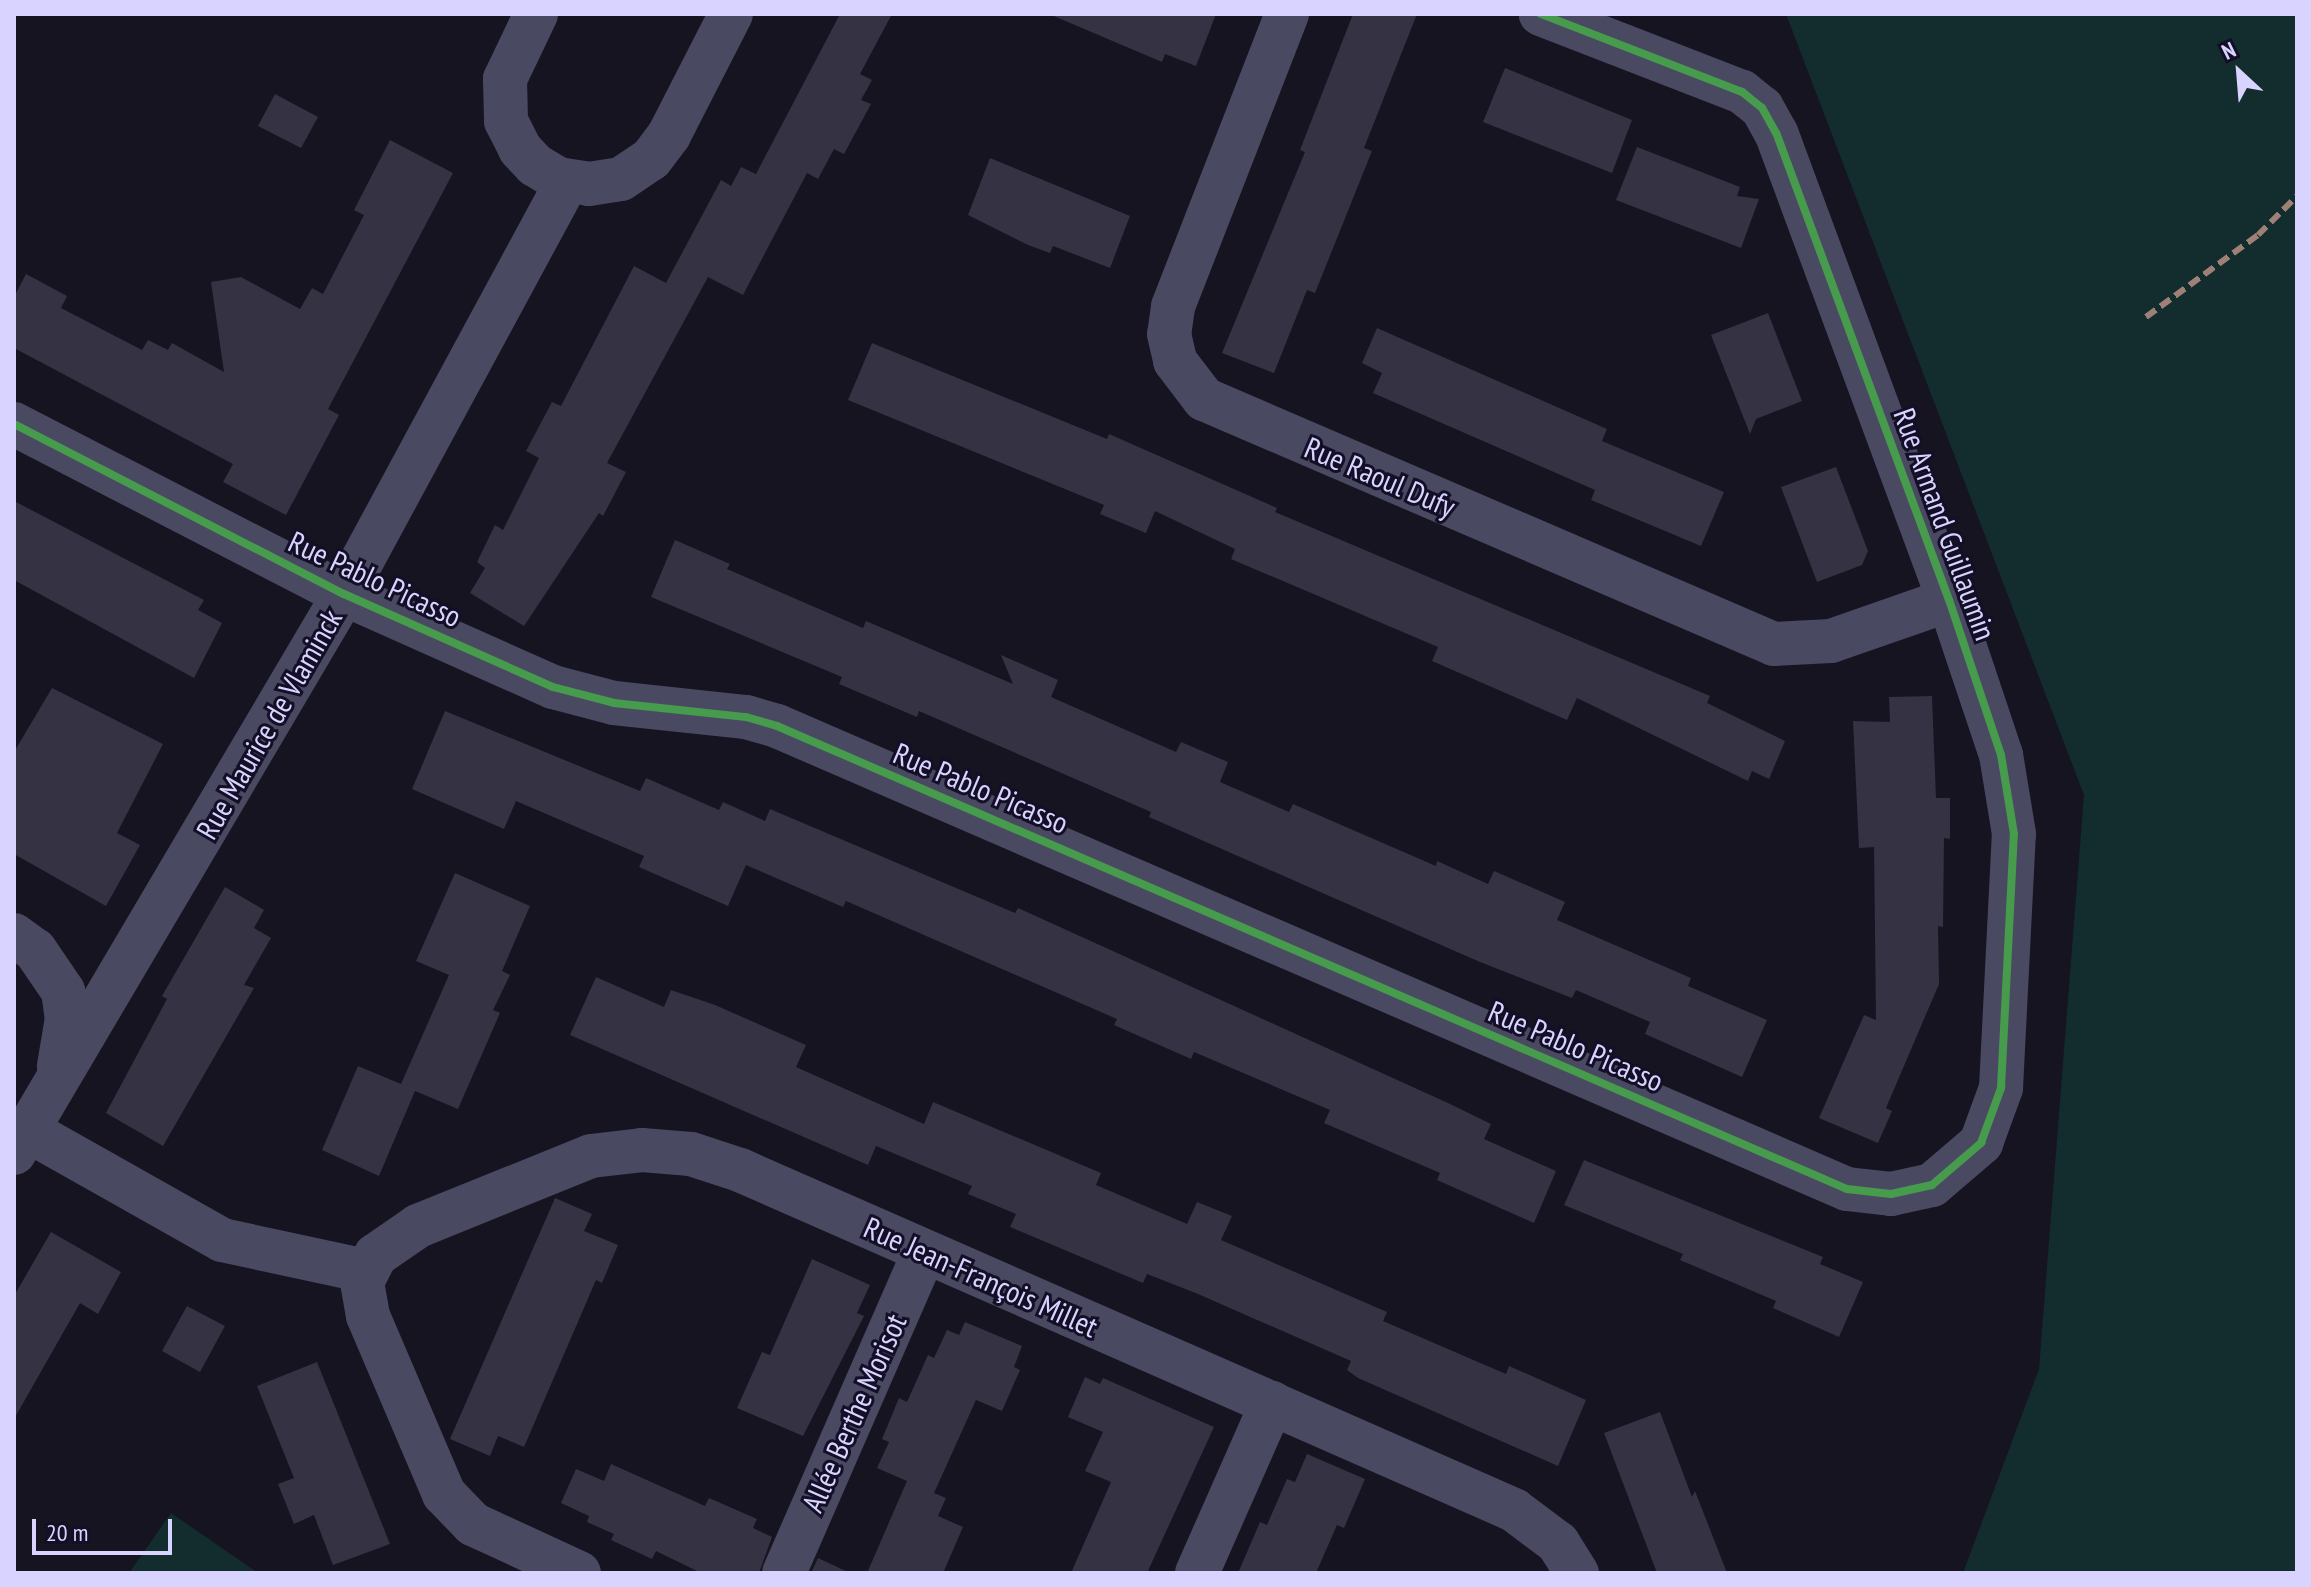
<!DOCTYPE html>
<html>
<head>
<meta charset="utf-8">
<style>
	body { margin:0 }
	#map { position:relative; width:2311px; height:1587px; overflow:hidden; background:#161421; font-family:"PT Sans Narrow",sans-serif }
	div>[style] { position:absolute }
	[style*='--x'] { left:calc(var(--x)*1px); top:calc(var(--y)*1px); width:calc(var(--w)*1px); rotate:calc(var(--a)*1deg) }
	.green>* { inset:0; background:#132c2d }
	.building>* { inset:0; background:#343243 }
	.minor>* { height:44px; margin:-22px; padding:0 22px; transform-origin:22px; border-radius:22px; background:#4a4962 }
	.quiet>* { height:6px; margin-top:-3px; transform-origin:0; background:repeating-linear-gradient(90deg,#9e8076 0 12px,transparent 0 18px) }
	.cycleway>* { height:8px; margin:-4px; padding:0 4px; transform-origin:4px; border-radius:4px; background:#469c4c }
	span { translate:-50% -50%; white-space:nowrap; text-align:center; line-height:1.15; -webkit-text-stroke:6px #130f26; paint-order:stroke }
	.street-label { font-size:30px; color:#d9d4ff }
	.frame { position:absolute; inset:0; border:16px solid #d9d4ff; pointer-events:none }
	.north { position:absolute; left:2199px; top:32px; width:80px; height:80px; -webkit-text-stroke:6px #130f26; paint-order:stroke; rotate:334deg; font-size:22px; font-weight:700; line-height:32px; text-align:center; color:#d9d4ff }
	.north::after { content:''; display:block; margin:auto; width:28px; height:36px; background:#d9d4ff; clip-path:polygon(50% 0,100% 100%,50% 72%,0 100%) }
	.scale { position:absolute; left:32px; top:1519px; width:140px; height:36px; box-sizing:border-box; border:4px solid #d9d4ff; border-top:0; padding-left:10px; font-size:24px; line-height:28px; white-space:nowrap; color:#d9d4ff; -webkit-text-stroke:6px #130f26; paint-order:stroke }
</style>
</head>
<body>
<div id="map">
	<div class="green">
		<i style="clip-path:polygon(1786px 14px,2297px 14px,2297px 1573px,1963px 1573px,2039px 1369px,2084px 795px)"></i>
		<i style="clip-path:polygon(171px 1513px,258px 1573px,129px 1573px)"></i>
	</div>
	<div class="building">
		<i style="clip-path:polygon(840px 14px,892px 14px,860px 74px,872px 80px,861px 100px,871px 104px,844px 154px,834px 149px,818px 179px,807px 173px,743px 295px,708px 277px,607px 463px,626px 472px,603px 516px,599px 513px,524px 626px,470px 593px,485px 568px,477px 562px,495px 525px,503px 530px,539px 458px,526px 451px,552px 402px,561px 406px,634px 266px,666px 283px,721px 180px,731px 186px,741px 167px,756px 174px)"></i>
		<i style="clip-path:polygon(1049px 14px,1216px 14px,1196px 66px,1165px 54px,1162px 62px)"></i>
		<i style="clip-path:polygon(1353px 14px,1417px 14px,1364px 148px,1372px 151px,1315px 293px,1307px 290px,1274px 373px,1222px 353px,1305px 152px,1300px 150px)"></i>
		<i style="clip-path:polygon(1505px 68px,1632px 120px,1612px 173px,1483px 122px)"></i>
		<i style="clip-path:polygon(275px 94px,318px 117px,301px 148px,258px 126px)"></i>
		<i style="clip-path:polygon(390px 140px,453px 173px,328px 409px,339px 415px,286px 515px,223px 482px,233px 464px,14px 348px,14px 297px,26px 274px,67px 296px,61px 308px,142px 350px,148px 340px,168px 350px,172px 343px,224px 372px,211px 282px,241px 277px,300px 309px,312px 288px,323px 294px,364px 215px,354px 210px)"></i>
		<i style="clip-path:polygon(1637px 147px,1740px 187px,1737px 196px,1759px 199px,1741px 248px,1616px 200px)"></i>
		<i style="clip-path:polygon(990px 158px,1130px 216px,1110px 268px,1053px 246px,1050px 253px,1028px 245px,968px 215px)"></i>
		<i style="clip-path:polygon(1768px 313px,1802px 401px,1756px 419px,1750px 434px,1711px 335px)"></i>
		<i style="clip-path:polygon(1377px 328px,1607px 429px,1602px 441px,1724px 492px,1701px 546px,1591px 500px,1595px 490px,1373px 393px,1382px 373px,1362px 363px)"></i>
		<i style="clip-path:polygon(872px 343px,1107px 439px,1109px 434px,1277px 508px,1275px 512px,1710px 696px,1707px 703px,1785px 741px,1769px 779px,1752px 771px,1748px 781px,1577px 698px,1567px 720px,1432px 661px,1438px 647px,1231px 559px,1235px 549px,1155px 511px,1146px 533px,1100px 514px,1104px 505px,848px 400px)"></i>
		<i style="clip-path:polygon(1836px 467px,1868px 551px,1862px 565px,1817px 582px,1781px 487px)"></i>
		<i style="clip-path:polygon(14px 501px,204px 600px,198px 610px,222px 623px,194px 678px,14px 580px)"></i>
		<i style="clip-path:polygon(675px 540px,730px 564px,727px 569px,863px 628px,866px 621px,1013px 684px,1001px 655px,1058px 680px,1051px 697px,1176px 752px,1181px 742px,1228px 762px,1220px 782px,1289px 812px,1293px 804px,1436px 866px,1437px 861px,1488px 884px,1494px 871px,1565px 902px,1557px 920px,1691px 978px,1688px 986px,1767px 1020px,1742px 1077px,1645px 1034px,1650px 1022px,1576px 990px,1572px 998px,1480px 962px,1149px 817px,1151px 812px,919px 711px,917px 717px,839px 684px,842px 677px,651px 597px)"></i>
		<i style="clip-path:polygon(52px 688px,163px 744px,117px 833px,140px 845px,106px 906px,14px 854px,14px 752px)"></i>
		<i style="clip-path:polygon(1932px 696px,1936px 798px,1950px 798px,1950px 839px,1944px 838px,1943px 927px,1938px 926px,1939px 984px,1886px 1108px,1892px 1111px,1878px 1143px,1819px 1118px,1864px 1015px,1876px 1020px,1874px 847px,1859px 848px,1853px 721px,1890px 722px,1889px 697px)"></i>
		<i style="clip-path:polygon(445px 711px,640px 791px,646px 778px,719px 810px,723px 802px,765px 821px,770px 809px,1015px 913px,1018px 908px,1448px 1103px,1491px 1124px,1484px 1139px,1556px 1171px,1534px 1223px,1437px 1180px,1440px 1173px,1324px 1123px,1330px 1110px,1194px 1052px,1191px 1059px,1114px 1025px,1117px 1019px,846px 901px,843px 907px,746px 865px,728px 906px,639px 867px,644px 856px,516px 801px,504px 829px,412px 789px)"></i>
		<i style="clip-path:polygon(455px 873px,530px 906px,502px 971px,510px 975px,493px 1010px,500px 1013px,458px 1109px,415px 1091px,379px 1176px,322px 1150px,358px 1066px,401px 1084px,449px 975px,416px 961px)"></i>
		<i style="clip-path:polygon(225px 887px,264px 910px,254px 928px,271px 938px,244px 985px,254px 988px,163px 1146px,106px 1113px,167px 999px,162px 996px)"></i>
		<i style="clip-path:polygon(596px 977px,664px 1007px,671px 990px,715px 1005px,806px 1045px,796px 1067px,924px 1124px,933px 1102px,1101px 1173px,1096px 1185px,1187px 1224px,1197px 1202px,1232px 1216px,1221px 1240px,1387px 1312px,1383px 1321px,1506px 1374px,1509px 1366px,1586px 1400px,1558px 1466px,1358px 1378px,1347px 1370px,1351px 1361px,1198px 1294px,1147px 1274px,1143px 1283px,1010px 1227px,1016px 1214px,968px 1194px,972px 1186px,876px 1146px,868px 1165px,570px 1035px)"></i>
		<i style="clip-path:polygon(1584px 1160px,1823px 1257px,1820px 1264px,1863px 1282px,1839px 1337px,1773px 1308px,1776px 1301px,1680px 1260px,1683px 1254px,1564px 1205px)"></i>
		<i style="clip-path:polygon(555px 1198px,592px 1214px,584px 1231px,618px 1245px,602px 1283px,596px 1280px,524px 1447px,498px 1436px,490px 1456px,450px 1439px)"></i>
		<i style="clip-path:polygon(51px 1232px,121px 1272px,98px 1314px,80px 1303px,14px 1419px,14px 1296px)"></i>
		<i style="clip-path:polygon(812px 1259px,870px 1285px,857px 1313px,864px 1316px,803px 1436px,737px 1408px,762px 1352px,770px 1355px)"></i>
		<i style="clip-path:polygon(187px 1306px,225px 1326px,200px 1372px,162px 1351px)"></i>
		<i style="clip-path:polygon(965px 1322px,1022px 1346px,1014px 1367px,1020px 1370px,1002px 1411px,976px 1400px,934px 1493px,946px 1498px,938px 1516px,963px 1527px,943px 1573px,867px 1573px,907px 1481px,877px 1468px,889px 1442px,882px 1439px,899px 1398px,907px 1402px,928px 1355px,934px 1358px,947px 1330px,959px 1335px)"></i>
		<i style="clip-path:polygon(317px 1362px,390px 1544px,333px 1565px,314px 1515px,294px 1524px,278px 1484px,294px 1478px,257px 1386px)"></i>
		<i style="clip-path:polygon(1085px 1377px,1100px 1384px,1103px 1378px,1214px 1427px,1147px 1573px,1071px 1573px,1111px 1482px,1085px 1471px,1103px 1432px,1068px 1417px)"></i>
		<i style="clip-path:polygon(1660px 1412px,1692px 1497px,1695px 1491px,1727px 1573px,1657px 1573px,1604px 1433px)"></i>
		<i style="clip-path:polygon(1307px 1454px,1365px 1479px,1344px 1528px,1337px 1525px,1316px 1573px,1238px 1573px,1260px 1522px,1267px 1525px,1287px 1479px,1295px 1482px)"></i>
		<i style="clip-path:polygon(611px 1464px,705px 1506px,709px 1498px,757px 1519px,753px 1528px,772px 1537px,759px 1573px,701px 1573px,656px 1551px,652px 1559px,611px 1540px,614px 1534px,587px 1522px,589px 1516px,561px 1503px,576px 1469px,604px 1481px)"></i>
		<i style="clip-path:polygon(818px 1558px,850px 1573px,811px 1573px)"></i>
	</div>
	<div class="minor">
		<i style="--x:536;--y:14;--w:72;--a:115.5"></i>
		<i style="--x:505;--y:79;--w:42;--a:88.6"></i>
		<i style="--x:506;--y:121;--w:31;--a:63"></i>
		<i style="--x:520;--y:149;--w:22;--a:47"></i>
		<i style="--x:535;--y:165;--w:27;--a:31"></i>
		<i style="--x:558;--y:179;--w:31;--a:9"></i>
		<i style="--x:589;--y:184;--w:32;--a:-9"></i>
		<i style="--x:621;--y:179;--w:36;--a:-34"></i>
		<i style="--x:651;--y:159;--w:30;--a:-53"></i>
		<i style="--x:669;--y:135;--w:136;--a:-62.9"></i>
		<i style="--x:1287;--y:14;--w:314;--a:111.3"></i>
		<i style="--x:1173;--y:307;--w:27;--a:98"></i>
		<i style="--x:1169;--y:334;--w:28;--a:77"></i>
		<i style="--x:1175;--y:361;--w:48;--a:52.7"></i>
		<i style="--x:1204;--y:399;--w:620;--a:23.26"></i>
		<i style="--x:1774;--y:644;--w:57;--a:-3"></i>
		<i style="--x:1831;--y:641;--w:125;--a:-19.2"></i>
		<i style="--x:14;--y:424;--w:371;--a:27.3"></i>
		<i style="--x:344;--y:594;--w:229;--a:24"></i>
		<i style="--x:553;--y:687;--w:63;--a:14.7"></i>
		<i style="--x:614;--y:703;--w:133;--a:6.1"></i>
		<i style="--x:746;--y:717;--w:32;--a:16"></i>
		<i style="--x:777;--y:726;--w:1166;--a:23.4"></i>
		<i style="--x:1847;--y:1189;--w:44;--a:6.5"></i>
		<i style="--x:1891;--y:1194;--w:42;--a:-12.4"></i>
		<i style="--x:1932;--y:1185;--w:65;--a:-40.6"></i>
		<i style="--x:1981;--y:1143;--w:59;--a:-70"></i>
		<i style="--x:2001;--y:1088;--w:254;--a:-87.1"></i>
		<i style="--x:2014;--y:834;--w:80;--a:-99.3"></i>
		<i style="--x:2001;--y:755;--w:163;--a:-108.5"></i>
		<i style="--x:1949;--y:600;--w:498;--a:-110.3"></i>
		<i style="--x:1776;--y:133;--w:29;--a:-119"></i>
		<i style="--x:1762;--y:108;--w:26;--a:-141"></i>
		<i style="--x:1742;--y:92;--w:216;--a:-158.8"></i>
		<i style="--x:14;--y:935;--w:26;--a:36"></i>
		<i style="--x:35;--y:950;--w:50;--a:55.7"></i>
		<i style="--x:63;--y:991;--w:27;--a:82"></i>
		<i style="--x:67;--y:1018;--w:49;--a:99.5"></i>
		<i style="--x:27;--y:1130;--w:224;--a:29.4"></i>
		<i style="--x:222;--y:1240;--w:146;--a:12.2"></i>
		<i style="--x:14;--y:1153;--w:649;--a:-59.44"></i>
		<i style="--x:344;--y:594;--w:469;--a:-61.6"></i>
		<i style="--x:579;--y:1573;--w:117;--a:-155.2"></i>
		<i style="--x:473;--y:1524;--w:42;--a:-134"></i>
		<i style="--x:444;--y:1494;--w:194;--a:-113.1"></i>
		<i style="--x:368;--y:1316;--w:35;--a:-100"></i>
		<i style="--x:362;--y:1282;--w:30;--a:-63"></i>
		<i style="--x:376;--y:1255;--w:51;--a:-34.6"></i>
		<i style="--x:418;--y:1226;--w:187;--a:-22"></i>
		<i style="--x:591;--y:1156;--w:51;--a:-6.7"></i>
		<i style="--x:642;--y:1150;--w:49;--a:4.7"></i>
		<i style="--x:691;--y:1154;--w:52;--a:18.1"></i>
		<i style="--x:740;--y:1170;--w:845;--a:23.71"></i>
		<i style="--x:1514;--y:1510;--w:55;--a:36.9"></i>
		<i style="--x:1558;--y:1543;--w:36;--a:58"></i>
		<i style="--x:784;--y:1573;--w:349;--a:-66.4"></i>
		<i style="--x:1197;--y:1573;--w:186;--a:-66.2"></i>
	</div>
	<div class="quiet">
		<i style="--x:2146;--y:317;--w:139;--a:-36.2"></i>
		<i style="--x:2258;--y:235;--w:55;--a:-45"></i>
	</div>
	<div class="cycleway">
		<i style="--x:14;--y:424;--w:371;--a:27.3"></i>
		<i style="--x:344;--y:594;--w:229;--a:24"></i>
		<i style="--x:553;--y:687;--w:63;--a:14.7"></i>
		<i style="--x:614;--y:703;--w:133;--a:6.1"></i>
		<i style="--x:746;--y:717;--w:32;--a:16"></i>
		<i style="--x:777;--y:726;--w:1166;--a:23.4"></i>
		<i style="--x:1847;--y:1189;--w:44;--a:6.5"></i>
		<i style="--x:1891;--y:1194;--w:42;--a:-12.4"></i>
		<i style="--x:1932;--y:1185;--w:65;--a:-40.6"></i>
		<i style="--x:1981;--y:1143;--w:59;--a:-70"></i>
		<i style="--x:2001;--y:1088;--w:254;--a:-87.1"></i>
		<i style="--x:2014;--y:834;--w:80;--a:-99.3"></i>
		<i style="--x:2001;--y:755;--w:163;--a:-108.5"></i>
		<i style="--x:1949;--y:600;--w:498;--a:-110.3"></i>
		<i style="--x:1776;--y:133;--w:29;--a:-119"></i>
		<i style="--x:1762;--y:108;--w:26;--a:-141"></i>
		<i style="--x:1742;--y:92;--w:216;--a:-158.8"></i>
	</div>
	<div class="street-label">
		<span style="left:1380px;top:477px;rotate:23deg">Rue Raoul Dufy</span>
		<span style="left:1945px;top:524px;rotate:70deg">Rue Armand Guillaumin</span>
		<span style="left:375px;top:579px;rotate:25deg">Rue Pablo Picasso</span>
		<span style="left:269px;top:724px;rotate:-60deg">Rue Maurice de Vlaminck</span>
		<span style="left:981px;top:788px;rotate:23deg">Rue Pablo Picasso</span>
		<span style="left:1576px;top:1046px;rotate:23deg">Rue Pablo Picasso</span>
		<span style="left:981px;top:1277px;rotate:24deg">Rue Jean-François Millet</span>
		<span style="left:854px;top:1413px;rotate:-66deg">Allée Berthe Morisot</span>
	</div>
	<div class="frame"></div>
	<div class="north">N</div>
	<div class="scale">20 m</div>
</div>
</body>
</html>
